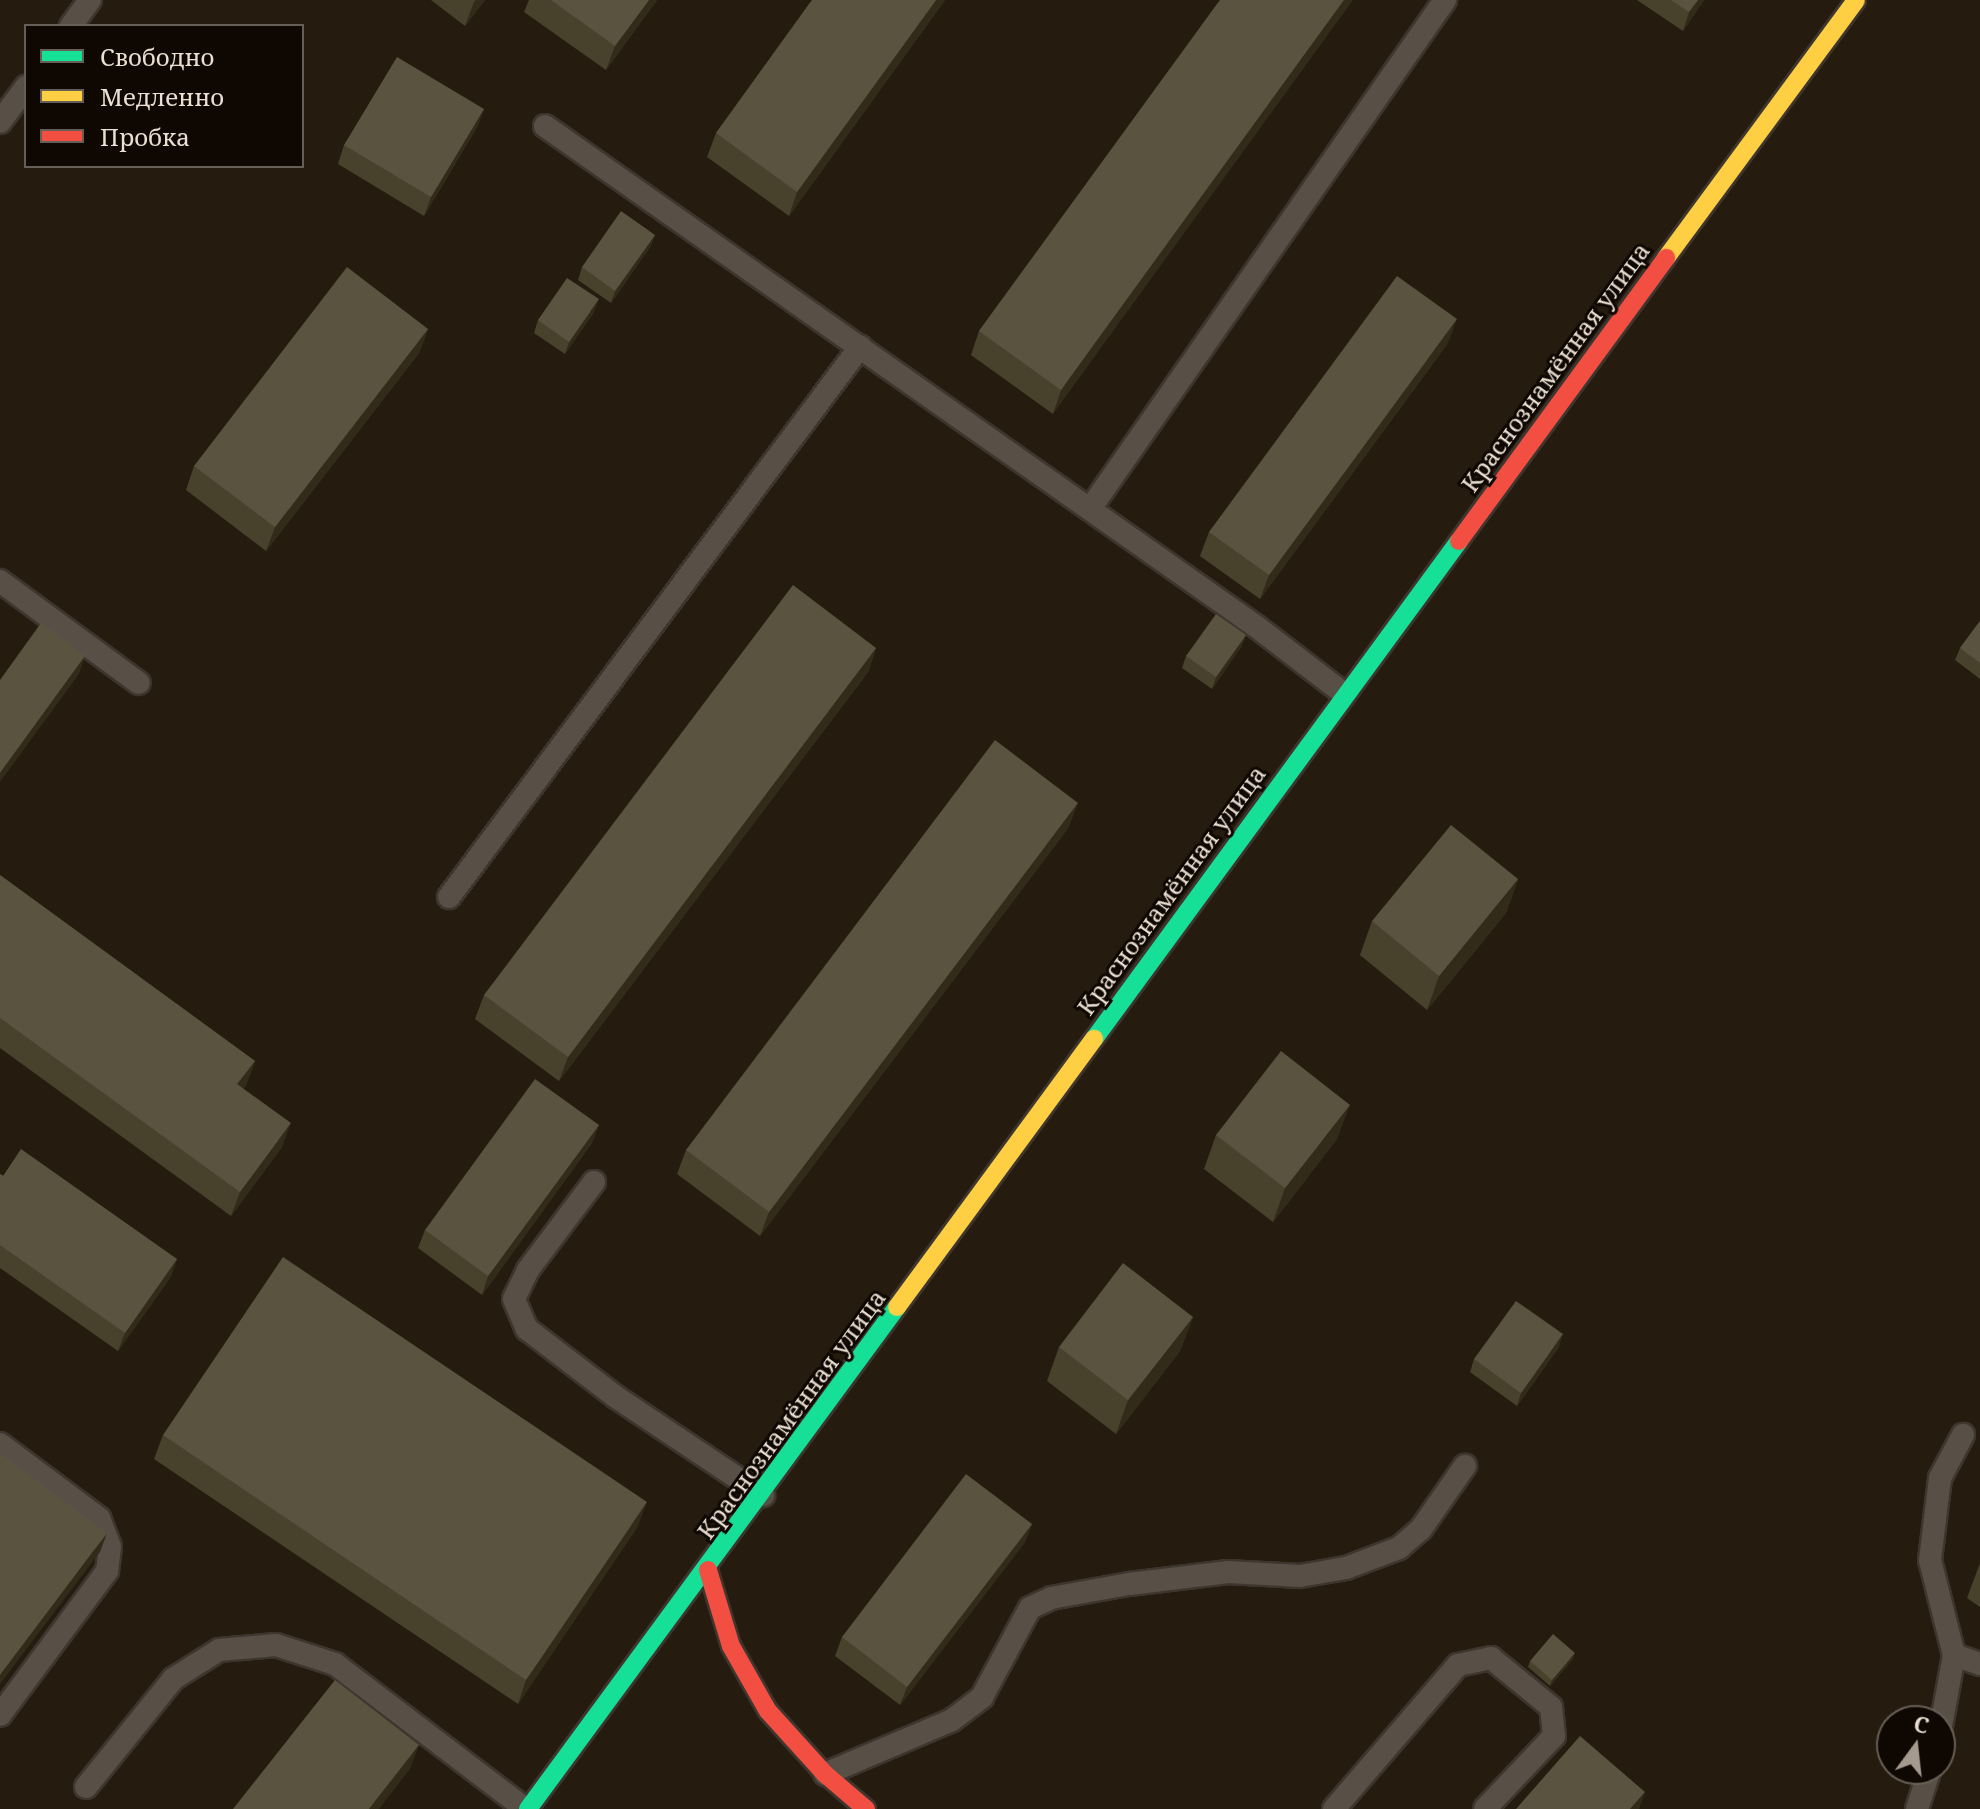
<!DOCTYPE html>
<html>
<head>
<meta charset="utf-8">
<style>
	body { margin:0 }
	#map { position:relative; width:1980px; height:1809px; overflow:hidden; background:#251b0f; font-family:"Noto Serif",serif }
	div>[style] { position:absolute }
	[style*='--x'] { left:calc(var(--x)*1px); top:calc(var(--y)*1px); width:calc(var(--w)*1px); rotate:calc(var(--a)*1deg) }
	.roads { filter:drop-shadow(2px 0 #3e362e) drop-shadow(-2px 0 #3e362e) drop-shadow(0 2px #3e362e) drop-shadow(0 -2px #3e362e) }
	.lane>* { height:22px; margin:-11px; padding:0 11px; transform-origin:11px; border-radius:11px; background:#585047 }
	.fast>* { height:18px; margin:-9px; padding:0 9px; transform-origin:9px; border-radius:9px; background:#16e098 }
	.slow>* { height:18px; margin:-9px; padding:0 9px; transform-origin:9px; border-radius:9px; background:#ffcf43 }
	.jam>* { height:18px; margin:-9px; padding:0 9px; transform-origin:9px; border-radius:9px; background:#f24e42 }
	.wall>* { inset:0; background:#48422d }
	.shaded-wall>* { inset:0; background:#332b1a }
	.building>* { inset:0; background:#5a533f }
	span { translate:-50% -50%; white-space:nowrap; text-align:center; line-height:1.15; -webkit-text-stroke:6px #0f0802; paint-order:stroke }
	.street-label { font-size:24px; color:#eadfd2 }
	.legend { position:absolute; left:24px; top:24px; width:280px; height:144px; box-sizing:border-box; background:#0f0802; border:2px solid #675e55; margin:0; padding:10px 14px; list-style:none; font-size:24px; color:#eadfd2 }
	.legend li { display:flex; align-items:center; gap:16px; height:40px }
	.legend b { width:40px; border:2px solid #675e55 }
	.north { position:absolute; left:1876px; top:1705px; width:80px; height:80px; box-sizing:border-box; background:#0f0802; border:2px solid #675e55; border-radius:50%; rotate:15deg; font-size:22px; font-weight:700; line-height:32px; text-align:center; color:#eadfd2 }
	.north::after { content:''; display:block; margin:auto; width:28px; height:36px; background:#a59a8e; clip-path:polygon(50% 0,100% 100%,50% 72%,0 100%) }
</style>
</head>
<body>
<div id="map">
	<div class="roads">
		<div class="lane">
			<i style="--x:71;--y:26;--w:32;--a:-54"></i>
			<i style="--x:0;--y:122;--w:44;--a:-53.4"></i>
			<i style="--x:545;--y:126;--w:871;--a:35.13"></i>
			<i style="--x:1257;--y:627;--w:108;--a:37.5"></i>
			<i style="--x:1090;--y:509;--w:621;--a:-55.11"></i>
			<i style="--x:0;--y:581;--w:172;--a:36.3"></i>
			<i style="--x:449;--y:897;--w:687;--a:-53.23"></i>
			<i style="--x:594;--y:1182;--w:110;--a:126.9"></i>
			<i style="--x:528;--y:1270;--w:32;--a:116"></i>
			<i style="--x:514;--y:1299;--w:33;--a:67"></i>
			<i style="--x:527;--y:1329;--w:112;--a:37.4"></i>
			<i style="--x:616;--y:1397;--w:177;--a:33.7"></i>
			<i style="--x:0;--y:1444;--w:124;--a:36.8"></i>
			<i style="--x:99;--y:1518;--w:31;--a:69"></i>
			<i style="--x:110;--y:1547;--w:24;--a:97"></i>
			<i style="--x:107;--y:1571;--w:179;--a:126.6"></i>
			<i style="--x:1954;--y:1655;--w:28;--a:19"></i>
			<i style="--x:1940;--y:1732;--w:78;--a:-79.7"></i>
			<i style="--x:1954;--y:1655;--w:98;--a:-104.2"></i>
			<i style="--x:1930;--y:1560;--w:83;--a:-83"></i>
			<i style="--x:1940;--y:1478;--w:49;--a:-61.9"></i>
			<i style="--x:825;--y:1774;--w:138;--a:-23"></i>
			<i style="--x:952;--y:1720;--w:38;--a:-37"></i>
			<i style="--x:982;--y:1697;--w:101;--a:-61.7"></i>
			<i style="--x:1030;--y:1608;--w:23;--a:-25"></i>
			<i style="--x:1051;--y:1598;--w:79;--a:-10.2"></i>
			<i style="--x:1129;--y:1584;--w:100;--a:-6.9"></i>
			<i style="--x:1228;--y:1572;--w:72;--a:3.2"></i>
			<i style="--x:1300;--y:1576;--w:47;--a:-9.9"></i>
			<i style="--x:1346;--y:1568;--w:57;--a:-20.7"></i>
			<i style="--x:1399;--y:1548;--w:29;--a:-41"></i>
			<i style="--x:1421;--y:1529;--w:77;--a:-55.1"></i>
			<i style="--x:86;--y:1787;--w:139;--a:-51.1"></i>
			<i style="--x:173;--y:1679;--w:54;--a:-32.2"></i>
			<i style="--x:219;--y:1650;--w:57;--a:-5"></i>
			<i style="--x:276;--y:1645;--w:62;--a:17.9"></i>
			<i style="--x:335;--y:1664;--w:239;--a:37.3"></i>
			<i style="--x:1334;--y:1809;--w:190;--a:-49.3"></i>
			<i style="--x:1458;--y:1665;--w:34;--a:-12"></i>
			<i style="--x:1491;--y:1658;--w:77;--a:39.2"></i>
			<i style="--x:1551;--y:1707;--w:29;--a:84"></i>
			<i style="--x:1554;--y:1736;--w:100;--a:133.4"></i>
			<i style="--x:1917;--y:1809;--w:42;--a:-72"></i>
		</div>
		<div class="fast">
			<i style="--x:1094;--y:1039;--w:617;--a:-53.76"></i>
			<i style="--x:528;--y:1809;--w:623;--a:-53.68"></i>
		</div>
		<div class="slow">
			<i style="--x:1666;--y:258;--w:320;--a:-53.6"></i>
			<i style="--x:897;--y:1307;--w:333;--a:-53.7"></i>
		</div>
		<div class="jam">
			<i style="--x:1459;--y:541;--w:351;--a:-53.8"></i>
			<i style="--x:708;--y:1570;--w:79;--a:73.2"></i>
			<i style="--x:731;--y:1646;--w:75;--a:60.4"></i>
			<i style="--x:768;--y:1711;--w:85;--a:47.9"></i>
			<i style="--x:825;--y:1774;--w:54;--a:40.5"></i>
		</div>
	</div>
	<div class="wall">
		<i style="clip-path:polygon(431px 0,485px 0,465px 26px)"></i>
		<i style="clip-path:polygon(529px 0,657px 0,606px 70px,524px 12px)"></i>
		<i style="clip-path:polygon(812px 0,945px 0,789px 216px,707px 157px,716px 133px)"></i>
		<i style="clip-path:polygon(1220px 0,1053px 414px,971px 355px,979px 331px)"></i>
		<i style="clip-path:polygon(1637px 0,1704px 0,1683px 31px)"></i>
		<i style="clip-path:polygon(484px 109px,477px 127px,424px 216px,338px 164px,344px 145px)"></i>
		<i style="clip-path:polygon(655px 235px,650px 247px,611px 303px,578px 280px,582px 267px)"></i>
		<i style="clip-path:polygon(594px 312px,565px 354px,534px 333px,538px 320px)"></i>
		<i style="clip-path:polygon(428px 329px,419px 353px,266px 551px,186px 490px,194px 466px)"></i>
		<i style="clip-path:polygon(1448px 343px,1260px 599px,1200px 556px,1209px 532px)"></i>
		<i style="clip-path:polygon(1980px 621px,1980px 679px,1955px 660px,1960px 648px)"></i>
		<i style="clip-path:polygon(1246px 635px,1241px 647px,1212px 689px,1182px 668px,1186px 656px)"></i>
		<i style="clip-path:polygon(876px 648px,868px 672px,559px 1081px,475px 1019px,484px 995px)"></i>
		<i style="clip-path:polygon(1069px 827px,760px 1236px,677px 1174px,686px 1150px)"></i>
		<i style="clip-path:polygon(0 875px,255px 1061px,246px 1085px,243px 1089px,282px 1147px,231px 1216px,0 1048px)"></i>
		<i style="clip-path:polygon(1518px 879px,1506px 913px,1427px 1010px,1360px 955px,1372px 921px)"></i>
		<i style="clip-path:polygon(599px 1125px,592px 1143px,482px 1295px,418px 1248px,425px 1230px)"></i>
		<i style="clip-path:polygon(1216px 1135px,1337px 1139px,1273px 1222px,1204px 1169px)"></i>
		<i style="clip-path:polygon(0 1174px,177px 1259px,170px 1278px,118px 1351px,0 1268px)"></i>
		<i style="clip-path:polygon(1193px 1317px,1180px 1351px,1116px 1434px,1047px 1381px,1059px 1347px)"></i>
		<i style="clip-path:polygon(1559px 1347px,1517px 1406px,1470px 1372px,1474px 1359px)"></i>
		<i style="clip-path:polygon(163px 1435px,638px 1526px,518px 1704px,154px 1459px)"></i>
		<i style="clip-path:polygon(1032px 1524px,1025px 1542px,900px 1705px,835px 1656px,842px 1637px)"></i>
		<i style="clip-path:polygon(1980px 1563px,1980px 1607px,1967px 1598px)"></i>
		<i style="clip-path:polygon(1573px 1659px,1550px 1686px,1528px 1667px,1530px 1661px)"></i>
	</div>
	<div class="shaded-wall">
		<i style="clip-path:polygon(476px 0,485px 0,465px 26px,474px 2px)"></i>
		<i style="clip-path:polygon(649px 0,657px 0,606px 70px,615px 46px)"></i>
		<i style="clip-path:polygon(936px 0,945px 0,789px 216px,797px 192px)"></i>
		<i style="clip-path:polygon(1344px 0,1353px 0,1053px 414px,1061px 390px)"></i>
		<i style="clip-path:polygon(1698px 0,1704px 0,1683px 31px,1689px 12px)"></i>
		<i style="clip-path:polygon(484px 109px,477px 127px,424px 216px,431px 197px)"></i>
		<i style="clip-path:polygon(655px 235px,650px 247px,611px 303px,615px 291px)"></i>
		<i style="clip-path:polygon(599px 299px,594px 312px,565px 354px,569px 342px)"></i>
		<i style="clip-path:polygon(1457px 319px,1448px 343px,1260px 599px,1269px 575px)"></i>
		<i style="clip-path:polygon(428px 329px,419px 353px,266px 551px,275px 527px)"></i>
		<i style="clip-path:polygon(1246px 635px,1241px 647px,1212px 689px,1216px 677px)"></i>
		<i style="clip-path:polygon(876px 648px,868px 672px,559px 1081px,568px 1057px)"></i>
		<i style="clip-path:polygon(85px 656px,79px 674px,0 782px,0 773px)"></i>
		<i style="clip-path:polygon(1078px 803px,1069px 827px,760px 1236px,769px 1212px)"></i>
		<i style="clip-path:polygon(1518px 879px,1506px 913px,1427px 1010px,1439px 976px)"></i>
		<i style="clip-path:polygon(255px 1061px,246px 1085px,229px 1108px,237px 1084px)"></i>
		<i style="clip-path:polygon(1350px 1105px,1337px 1139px,1273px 1222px,1285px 1188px)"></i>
		<i style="clip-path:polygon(291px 1123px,282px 1147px,231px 1216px,240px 1192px)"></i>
		<i style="clip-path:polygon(599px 1125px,592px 1143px,482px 1295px,488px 1276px)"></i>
		<i style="clip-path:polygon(177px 1259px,170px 1278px,118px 1351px,125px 1333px)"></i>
		<i style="clip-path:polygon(1193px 1317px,1180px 1351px,1116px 1434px,1128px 1400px)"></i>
		<i style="clip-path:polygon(1563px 1334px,1559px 1347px,1517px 1406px,1521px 1393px)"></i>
		<i style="clip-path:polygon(647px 1502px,638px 1526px,518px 1704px,526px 1680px)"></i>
		<i style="clip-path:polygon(1032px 1524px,1025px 1542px,900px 1705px,907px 1687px)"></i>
		<i style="clip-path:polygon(107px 1533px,100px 1552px,0 1684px,0 1675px)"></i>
		<i style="clip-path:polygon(1575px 1653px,1573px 1659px,1550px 1686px,1552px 1680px)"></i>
		<i style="clip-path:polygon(419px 1745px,410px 1769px,379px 1809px,369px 1809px)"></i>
		<i style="clip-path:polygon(1645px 1792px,1639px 1809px,1630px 1809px)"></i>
	</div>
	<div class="building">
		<i style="clip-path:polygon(551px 0,649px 0,615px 46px)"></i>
		<i style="clip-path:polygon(812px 0,936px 0,797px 192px,716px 133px)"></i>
		<i style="clip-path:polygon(1220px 0,1344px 0,1061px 390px,979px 331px)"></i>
		<i style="clip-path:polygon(1671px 0,1698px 0,1689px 12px)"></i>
		<i style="clip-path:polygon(397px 57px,484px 109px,431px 197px,344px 145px)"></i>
		<i style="clip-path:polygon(621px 211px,655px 235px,615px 291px,582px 267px)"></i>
		<i style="clip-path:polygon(347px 267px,428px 329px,275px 527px,194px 466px)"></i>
		<i style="clip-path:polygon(1397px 276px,1457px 319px,1269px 575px,1209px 532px)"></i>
		<i style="clip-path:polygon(567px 278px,599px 299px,569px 342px,538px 320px)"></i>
		<i style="clip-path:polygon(793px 585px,876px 648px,568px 1057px,484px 995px)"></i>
		<i style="clip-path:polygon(1216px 614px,1246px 635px,1216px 677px,1186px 656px)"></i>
		<i style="clip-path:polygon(1980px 621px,1980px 663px,1960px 648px)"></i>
		<i style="clip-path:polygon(41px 623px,85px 656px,0 773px,0 680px)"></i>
		<i style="clip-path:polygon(995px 740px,1078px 803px,769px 1212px,686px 1150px)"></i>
		<i style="clip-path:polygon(1451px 825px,1518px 879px,1439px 976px,1372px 921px)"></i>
		<i style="clip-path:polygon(0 875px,255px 1061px,237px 1084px,291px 1123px,240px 1192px,0 1018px)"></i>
		<i style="clip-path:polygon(1281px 1051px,1350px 1105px,1285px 1188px,1216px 1135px)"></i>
		<i style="clip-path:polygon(535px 1079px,599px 1125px,488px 1276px,425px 1230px)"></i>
		<i style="clip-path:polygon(21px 1149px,177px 1259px,125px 1333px,0 1245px,0 1174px,3px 1176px)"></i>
		<i style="clip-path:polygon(283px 1257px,647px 1502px,526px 1680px,163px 1435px)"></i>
		<i style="clip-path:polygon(1123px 1263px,1193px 1317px,1128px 1400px,1059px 1347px)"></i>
		<i style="clip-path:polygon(1516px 1301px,1563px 1334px,1521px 1393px,1474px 1359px)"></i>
		<i style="clip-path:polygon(0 1453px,107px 1533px,0 1675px)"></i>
		<i style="clip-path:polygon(966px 1474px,1032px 1524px,907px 1687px,842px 1637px)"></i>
		<i style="clip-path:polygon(1553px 1634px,1575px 1653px,1552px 1680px,1530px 1661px)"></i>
		<i style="clip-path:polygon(335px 1680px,419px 1745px,369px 1809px,233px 1809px)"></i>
		<i style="clip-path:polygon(1580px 1736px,1645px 1792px,1630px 1809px,1516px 1809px)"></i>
	</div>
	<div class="street-label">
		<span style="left:1555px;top:367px;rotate:-54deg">Краснознамённая улица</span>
		<span style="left:1171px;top:890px;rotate:-54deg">Краснознамённая улица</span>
		<span style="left:791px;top:1414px;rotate:-54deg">Краснознамённая улица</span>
	</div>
	<ul class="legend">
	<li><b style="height:10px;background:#16e098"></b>Свободно</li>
	<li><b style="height:10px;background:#ffcf43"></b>Медленно</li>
	<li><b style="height:10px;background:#f24e42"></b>Пробка</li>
	</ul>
	<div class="north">С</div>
</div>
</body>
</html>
